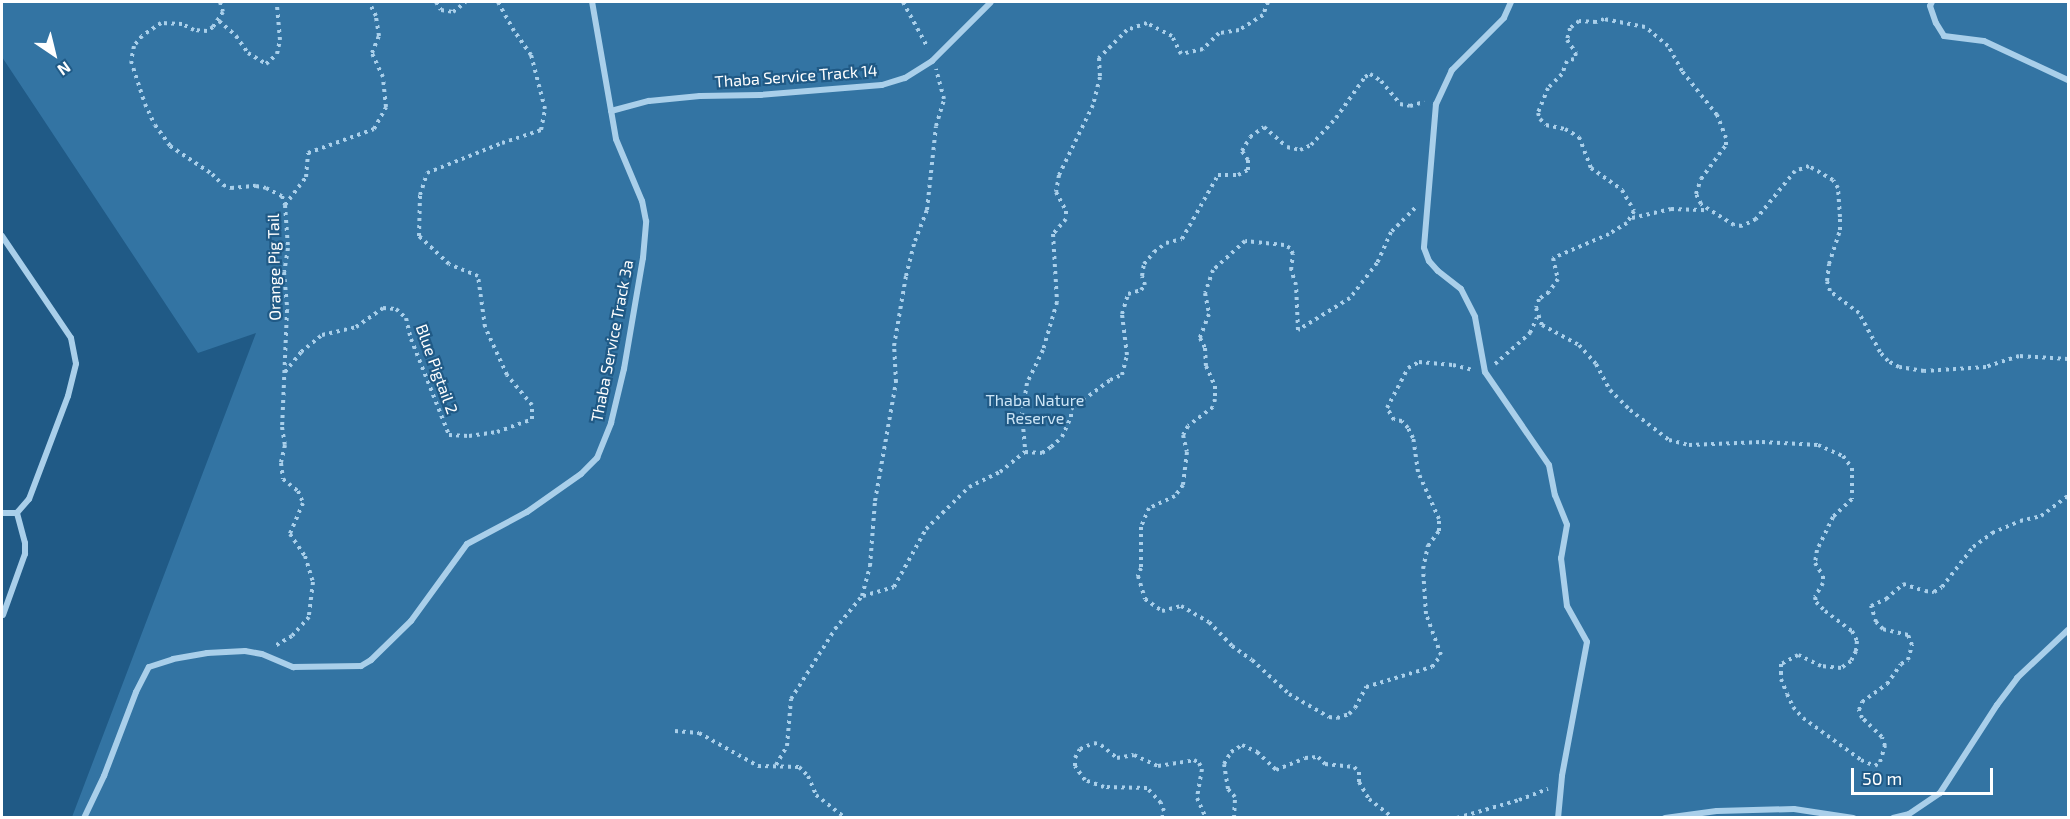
<!DOCTYPE html>
<html>
<head>
<meta charset="utf-8">
<style>
	body { margin:0 }
	#map { position:relative; width:2070px; height:819px; overflow:hidden; background:#205a86; font-family:"Exo 2",sans-serif }
	div>[style] { position:absolute }
	[style*='--x'] { left:calc(var(--x)*1px); top:calc(var(--y)*1px); width:calc(var(--w)*1px); rotate:calc(var(--a)*1deg) }
	.green>* { inset:0; background:#3374a3 }
	.path>* { height:4px; margin-top:-2px; transform-origin:0; background:repeating-linear-gradient(90deg,#a9cfea 0 3px,transparent 0 7.5px) }
	.street>* { height:6px; margin:-3px; padding:0 3px; transform-origin:3px; border-radius:3px; background:#a9cfea }
	span { translate:-50% -50%; white-space:nowrap; text-align:center; line-height:1.15; -webkit-text-stroke:4.5px #205a86; paint-order:stroke }
	.street-label { font-size:16px; color:#fff }
	.park-label { font-size:16px; color:#cde6f7 }
	.frame { position:absolute; inset:0; border:3px solid #fff; pointer-events:none }
	.north { position:absolute; left:24px; top:24px; width:60px; height:60px; -webkit-text-stroke:4px #205a86; paint-order:stroke; rotate:145deg; font-size:16px; font-weight:700; line-height:24px; text-align:center; color:#fff }
	.north::after { content:''; display:block; margin:auto; width:21px; height:27px; background:#fff; clip-path:polygon(50% 0,100% 100%,50% 72%,0 100%) }
	.scale { position:absolute; left:1851px; top:768px; width:142px; height:27px; box-sizing:border-box; border:3px solid #fff; border-top:0; padding-left:8px; font-size:18px; line-height:21px; white-space:nowrap; color:#fff; -webkit-text-stroke:4px #205a86; paint-order:stroke }
</style>
</head>
<body>
<div id="map">
	<div class="green">
		<i style="clip-path:polygon(2px 2px,2068px 2px,2068px 817px,72px 817px,256px 333px,198px 353px,2px 57px)"></i>
	</div>
	<div class="path">
		<i style="--x:220;--y:2;--w:10;--a:73"></i>
		<i style="--x:223;--y:12;--w:18;--a:124"></i>
		<i style="--x:213;--y:27;--w:7;--a:146"></i>
		<i style="--x:207;--y:31;--w:13;--a:-176"></i>
		<i style="--x:194;--y:30;--w:13;--a:-153"></i>
		<i style="--x:182;--y:24;--w:21;--a:-177"></i>
		<i style="--x:161;--y:23;--w:23;--a:146"></i>
		<i style="--x:142;--y:36;--w:13;--a:129"></i>
		<i style="--x:134;--y:46;--w:15;--a:101"></i>
		<i style="--x:131;--y:61;--w:45;--a:72"></i>
		<i style="--x:145;--y:104;--w:23;--a:65"></i>
		<i style="--x:155;--y:125;--w:26;--a:54"></i>
		<i style="--x:170;--y:146;--w:50;--a:33.7"></i>
		<i style="--x:212;--y:174;--w:16;--a:45"></i>
		<i style="--x:223;--y:185;--w:9;--a:21"></i>
		<i style="--x:231;--y:188;--w:25;--a:-5"></i>
		<i style="--x:256;--y:186;--w:10;--a:11"></i>
		<i style="--x:266;--y:188;--w:18;--a:27"></i>
		<i style="--x:282;--y:196;--w:9;--a:72"></i>
		<i style="--x:285;--y:205;--w:43;--a:86"></i>
		<i style="--x:288;--y:248;--w:24;--a:99"></i>
		<i style="--x:284;--y:272;--w:38;--a:85"></i>
		<i style="--x:287;--y:310;--w:117;--a:92.4"></i>
		<i style="--x:282;--y:427;--w:18;--a:81"></i>
		<i style="--x:285;--y:445;--w:18;--a:103"></i>
		<i style="--x:281;--y:463;--w:16;--a:83"></i>
		<i style="--x:283;--y:479;--w:19;--a:39"></i>
		<i style="--x:298;--y:491;--w:13;--a:67"></i>
		<i style="--x:303;--y:503;--w:34;--a:113"></i>
		<i style="--x:290;--y:534;--w:27;--a:56"></i>
		<i style="--x:305;--y:556;--w:27;--a:73"></i>
		<i style="--x:313;--y:582;--w:35;--a:97"></i>
		<i style="--x:309;--y:617;--w:25;--a:132"></i>
		<i style="--x:292;--y:636;--w:22;--a:150"></i>
		<i style="--x:436;--y:2;--w:9;--a:58"></i>
		<i style="--x:441;--y:10;--w:12;--a:9"></i>
		<i style="--x:453;--y:12;--w:16;--a:-38"></i>
		<i style="--x:903;--y:2;--w:52;--a:61.5"></i>
		<i style="--x:1268;--y:2;--w:14;--a:111"></i>
		<i style="--x:1263;--y:15;--w:28;--a:148"></i>
		<i style="--x:1239;--y:30;--w:20;--a:171"></i>
		<i style="--x:1219;--y:33;--w:23;--a:135"></i>
		<i style="--x:1203;--y:49;--w:23;--a:167"></i>
		<i style="--x:1181;--y:54;--w:20;--a:-117"></i>
		<i style="--x:1172;--y:36;--w:28;--a:-153"></i>
		<i style="--x:1147;--y:23;--w:21;--a:161"></i>
		<i style="--x:1127;--y:30;--w:40;--a:135"></i>
		<i style="--x:1099;--y:58;--w:19;--a:87"></i>
		<i style="--x:1100;--y:77;--w:29;--a:104"></i>
		<i style="--x:1093;--y:105;--w:78;--a:115.9"></i>
		<i style="--x:1059;--y:175;--w:17;--a:100"></i>
		<i style="--x:1056;--y:192;--w:21;--a:62"></i>
		<i style="--x:1066;--y:211;--w:8;--a:90"></i>
		<i style="--x:1066;--y:219;--w:20;--a:131"></i>
		<i style="--x:1053;--y:234;--w:68;--a:86.6"></i>
		<i style="--x:1057;--y:302;--w:50;--a:106.3"></i>
		<i style="--x:1043;--y:350;--w:37;--a:116"></i>
		<i style="--x:1027;--y:383;--w:31;--a:99"></i>
		<i style="--x:1022;--y:414;--w:38;--a:85"></i>
		<i style="--x:1025;--y:452;--w:17;--a:3"></i>
		<i style="--x:1042;--y:453;--w:11;--a:-34"></i>
		<i style="--x:1051;--y:447;--w:15;--a:-42"></i>
		<i style="--x:1062;--y:437;--w:22;--a:-66"></i>
		<i style="--x:1071;--y:417;--w:8;--a:-90"></i>
		<i style="--x:1071;--y:409;--w:49;--a:-36.6"></i>
		<i style="--x:1110;--y:380;--w:13;--a:-23"></i>
		<i style="--x:1122;--y:375;--w:21;--a:-76"></i>
		<i style="--x:1127;--y:355;--w:41;--a:-97"></i>
		<i style="--x:1122;--y:314;--w:21;--a:-73"></i>
		<i style="--x:1128;--y:294;--w:14;--a:-17"></i>
		<i style="--x:1141;--y:290;--w:6;--a:-51"></i>
		<i style="--x:1145;--y:285;--w:9;--a:-108"></i>
		<i style="--x:1142;--y:276;--w:12;--a:-81"></i>
		<i style="--x:1144;--y:264;--w:16;--a:-50"></i>
		<i style="--x:1154;--y:252;--w:15;--a:-37"></i>
		<i style="--x:1166;--y:243;--w:16;--a:-14"></i>
		<i style="--x:1182;--y:239;--w:73;--a:-60.6"></i>
		<i style="--x:1218;--y:175;--w:20;--a:0"></i>
		<i style="--x:1238;--y:175;--w:11;--a:-27"></i>
		<i style="--x:1248;--y:170;--w:10;--a:-90"></i>
		<i style="--x:1248;--y:160;--w:11;--a:-124"></i>
		<i style="--x:1242;--y:151;--w:16;--a:-60"></i>
		<i style="--x:1250;--y:137;--w:17;--a:-36"></i>
		<i style="--x:1264;--y:127;--w:30;--a:41"></i>
		<i style="--x:1287;--y:147;--w:13;--a:13"></i>
		<i style="--x:1300;--y:150;--w:12;--a:-24"></i>
		<i style="--x:1311;--y:145;--w:37;--a:-47"></i>
		<i style="--x:1336;--y:118;--w:50;--a:-54.7"></i>
		<i style="--x:1365;--y:77;--w:6;--a:-31"></i>
		<i style="--x:1370;--y:74;--w:13;--a:32"></i>
		<i style="--x:1381;--y:81;--w:30;--a:50"></i>
		<i style="--x:1400;--y:104;--w:10;--a:11"></i>
		<i style="--x:1410;--y:106;--w:15;--a:-16"></i>
		<i style="--x:219;--y:21;--w:23;--a:41"></i>
		<i style="--x:236;--y:36;--w:21;--a:55"></i>
		<i style="--x:248;--y:53;--w:21;--a:31"></i>
		<i style="--x:266;--y:64;--w:15;--a:-42"></i>
		<i style="--x:277;--y:54;--w:14;--a:-78"></i>
		<i style="--x:280;--y:40;--w:38;--a:-95"></i>
		<i style="--x:285;--y:205;--w:35;--a:-53"></i>
		<i style="--x:306;--y:177;--w:24;--a:-85"></i>
		<i style="--x:308;--y:153;--w:70;--a:-20"></i>
		<i style="--x:374;--y:129;--w:25;--a:-61"></i>
		<i style="--x:386;--y:107;--w:30;--a:-96"></i>
		<i style="--x:383;--y:77;--w:26;--a:-115"></i>
		<i style="--x:372;--y:53;--w:18;--a:-68"></i>
		<i style="--x:379;--y:36;--w:20;--a:-99"></i>
		<i style="--x:376;--y:16;--w:16;--a:-117"></i>
		<i style="--x:1415;--y:208;--w:34;--a:135"></i>
		<i style="--x:1391;--y:232;--w:34;--a:114"></i>
		<i style="--x:1377;--y:263;--w:44;--a:127.6"></i>
		<i style="--x:1350;--y:298;--w:61;--a:148.4"></i>
		<i style="--x:1298;--y:330;--w:45;--a:-92.5"></i>
		<i style="--x:1296;--y:285;--w:16;--a:-108"></i>
		<i style="--x:1291;--y:270;--w:16;--a:-83"></i>
		<i style="--x:1293;--y:254;--w:7;--a:-117"></i>
		<i style="--x:1290;--y:248;--w:7;--a:-153"></i>
		<i style="--x:1284;--y:245;--w:39;--a:-174"></i>
		<i style="--x:1245;--y:241;--w:43;--a:137.8"></i>
		<i style="--x:1213;--y:270;--w:24;--a:109"></i>
		<i style="--x:1205;--y:293;--w:21;--a:79"></i>
		<i style="--x:1209;--y:314;--w:26;--a:111"></i>
		<i style="--x:1200;--y:338;--w:11;--a:63"></i>
		<i style="--x:1205;--y:348;--w:18;--a:87"></i>
		<i style="--x:1206;--y:366;--w:22;--a:66"></i>
		<i style="--x:1215;--y:386;--w:13;--a:90"></i>
		<i style="--x:1215;--y:399;--w:8;--a:104"></i>
		<i style="--x:1213;--y:407;--w:31;--a:143"></i>
		<i style="--x:1188;--y:426;--w:10;--a:119"></i>
		<i style="--x:1183;--y:435;--w:17;--a:77"></i>
		<i style="--x:1187;--y:452;--w:33;--a:97"></i>
		<i style="--x:1183;--y:485;--w:14;--a:126"></i>
		<i style="--x:1175;--y:496;--w:29;--a:155"></i>
		<i style="--x:1149;--y:508;--w:21;--a:113"></i>
		<i style="--x:1141;--y:527;--w:41;--a:90"></i>
		<i style="--x:1141;--y:568;--w:9;--a:111"></i>
		<i style="--x:1138;--y:576;--w:24;--a:73"></i>
		<i style="--x:1145;--y:599;--w:21;--a:35"></i>
		<i style="--x:1162;--y:611;--w:20;--a:-15"></i>
		<i style="--x:1181;--y:606;--w:32;--a:30"></i>
		<i style="--x:1209;--y:622;--w:33;--a:46"></i>
		<i style="--x:1232;--y:646;--w:24;--a:35"></i>
		<i style="--x:1252;--y:660;--w:50;--a:42.6"></i>
		<i style="--x:1289;--y:694;--w:46;--a:29.9"></i>
		<i style="--x:1329;--y:717;--w:8;--a:7"></i>
		<i style="--x:1337;--y:718;--w:13;--a:-18"></i>
		<i style="--x:1349;--y:714;--w:8;--a:-45"></i>
		<i style="--x:1355;--y:708;--w:24;--a:-62"></i>
		<i style="--x:1366;--y:687;--w:69;--a:-16.9"></i>
		<i style="--x:1432;--y:667;--w:15;--a:-53"></i>
		<i style="--x:1441;--y:655;--w:44;--a:-110.1"></i>
		<i style="--x:1426;--y:614;--w:45;--a:-93.8"></i>
		<i style="--x:1423;--y:569;--w:24;--a:-78"></i>
		<i style="--x:1428;--y:546;--w:19;--a:-54"></i>
		<i style="--x:1439;--y:531;--w:12;--a:-90"></i>
		<i style="--x:1439;--y:519;--w:51;--a:-114.1"></i>
		<i style="--x:1418;--y:472;--w:34;--a:-98"></i>
		<i style="--x:1413;--y:438;--w:11;--a:-117"></i>
		<i style="--x:1408;--y:428;--w:9;--a:-131"></i>
		<i style="--x:1402;--y:421;--w:8;--a:-173"></i>
		<i style="--x:1394;--y:420;--w:14;--a:-120"></i>
		<i style="--x:1387;--y:408;--w:45;--a:-62.3"></i>
		<i style="--x:1408;--y:368;--w:13;--a:-29"></i>
		<i style="--x:1419;--y:362;--w:34;--a:5"></i>
		<i style="--x:1453;--y:365;--w:21;--a:14"></i>
		<i style="--x:1632;--y:218;--w:40;--a:-13"></i>
		<i style="--x:1671;--y:209;--w:37;--a:2"></i>
		<i style="--x:2068;--y:359;--w:49;--a:-176.5"></i>
		<i style="--x:2019;--y:356;--w:35;--a:162"></i>
		<i style="--x:1986;--y:367;--w:62;--a:176.3"></i>
		<i style="--x:1924;--y:371;--w:25;--a:-171"></i>
		<i style="--x:1899;--y:367;--w:13;--a:-151"></i>
		<i style="--x:1888;--y:361;--w:12;--a:-132"></i>
		<i style="--x:1880;--y:352;--w:44;--a:-118.3"></i>
		<i style="--x:1859;--y:313;--w:36;--a:-143"></i>
		<i style="--x:1830;--y:291;--w:10;--a:-107"></i>
		<i style="--x:1827;--y:281;--w:17;--a:-83"></i>
		<i style="--x:1829;--y:264;--w:36;--a:-72"></i>
		<i style="--x:1840;--y:230;--w:13;--a:-90"></i>
		<i style="--x:1840;--y:217;--w:29;--a:-94"></i>
		<i style="--x:1838;--y:188;--w:9;--a:-122"></i>
		<i style="--x:1833;--y:180;--w:28;--a:-150"></i>
		<i style="--x:1809;--y:166;--w:15;--a:160"></i>
		<i style="--x:1795;--y:171;--w:62;--a:129.1"></i>
		<i style="--x:1756;--y:219;--w:16;--a:153"></i>
		<i style="--x:1742;--y:226;--w:8;--a:-173"></i>
		<i style="--x:1734;--y:225;--w:39;--a:-148"></i>
		<i style="--x:1701;--y:204;--w:11;--a:-117"></i>
		<i style="--x:1696;--y:194;--w:16;--a:-72"></i>
		<i style="--x:1701;--y:179;--w:42;--a:-53.7"></i>
		<i style="--x:1726;--y:145;--w:7;--a:-90"></i>
		<i style="--x:1726;--y:138;--w:25;--a:-111"></i>
		<i style="--x:1717;--y:115;--w:56;--a:-128.5"></i>
		<i style="--x:1682;--y:71;--w:29;--a:-119"></i>
		<i style="--x:1668;--y:46;--w:30;--a:-140"></i>
		<i style="--x:1645;--y:27;--w:42;--a:-169"></i>
		<i style="--x:1604;--y:19;--w:9;--a:159"></i>
		<i style="--x:1596;--y:22;--w:17;--a:-177"></i>
		<i style="--x:1579;--y:21;--w:11;--a:142"></i>
		<i style="--x:1570;--y:28;--w:12;--a:104"></i>
		<i style="--x:1567;--y:40;--w:16;--a:55"></i>
		<i style="--x:1576;--y:53;--w:6;--a:108"></i>
		<i style="--x:1574;--y:59;--w:7;--a:164"></i>
		<i style="--x:1567;--y:61;--w:14;--a:111"></i>
		<i style="--x:1562;--y:74;--w:20;--a:135"></i>
		<i style="--x:1548;--y:88;--w:27;--a:112"></i>
		<i style="--x:1538;--y:113;--w:6;--a:72"></i>
		<i style="--x:1540;--y:119;--w:8;--a:45"></i>
		<i style="--x:1546;--y:125;--w:19;--a:12"></i>
		<i style="--x:1565;--y:129;--w:16;--a:30"></i>
		<i style="--x:1579;--y:137;--w:33;--a:69"></i>
		<i style="--x:1591;--y:168;--w:38;--a:35"></i>
		<i style="--x:1622;--y:190;--w:24;--a:60"></i>
		<i style="--x:1634;--y:211;--w:14;--a:120"></i>
		<i style="--x:1627;--y:223;--w:21;--a:149"></i>
		<i style="--x:1609;--y:234;--w:61;--a:156.8"></i>
		<i style="--x:1553;--y:258;--w:22;--a:77"></i>
		<i style="--x:1558;--y:279;--w:16;--a:125"></i>
		<i style="--x:1549;--y:292;--w:12;--a:145"></i>
		<i style="--x:1539;--y:299;--w:9;--a:108"></i>
		<i style="--x:1536;--y:308;--w:18;--a:71"></i>
		<i style="--x:1542;--y:325;--w:42;--a:28.4"></i>
		<i style="--x:1579;--y:345;--w:25;--a:48"></i>
		<i style="--x:1596;--y:364;--w:30;--a:62"></i>
		<i style="--x:1610;--y:390;--w:28;--a:45"></i>
		<i style="--x:1630;--y:410;--w:49;--a:37.6"></i>
		<i style="--x:1669;--y:440;--w:21;--a:14"></i>
		<i style="--x:1689;--y:445;--w:73;--a:-2.4"></i>
		<i style="--x:1762;--y:442;--w:56;--a:3.1"></i>
		<i style="--x:1818;--y:445;--w:27;--a:24"></i>
		<i style="--x:1843;--y:456;--w:15;--a:53"></i>
		<i style="--x:1852;--y:468;--w:31;--a:90"></i>
		<i style="--x:1852;--y:499;--w:26;--a:137"></i>
		<i style="--x:1833;--y:517;--w:37;--a:116"></i>
		<i style="--x:1817;--y:550;--w:13;--a:99"></i>
		<i style="--x:1815;--y:563;--w:15;--a:58"></i>
		<i style="--x:1823;--y:576;--w:7;--a:90"></i>
		<i style="--x:1823;--y:583;--w:16;--a:120"></i>
		<i style="--x:1815;--y:597;--w:5;--a:79"></i>
		<i style="--x:1816;--y:602;--w:13;--a:45"></i>
		<i style="--x:1825;--y:611;--w:34;--a:37"></i>
		<i style="--x:1852;--y:631;--w:11;--a:63"></i>
		<i style="--x:1857;--y:641;--w:10;--a:96"></i>
		<i style="--x:1856;--y:651;--w:11;--a:117"></i>
		<i style="--x:1851;--y:661;--w:12;--a:145"></i>
		<i style="--x:1841;--y:668;--w:20;--a:-174"></i>
		<i style="--x:1821;--y:666;--w:25;--a:-154"></i>
		<i style="--x:1798;--y:655;--w:19;--a:152"></i>
		<i style="--x:1781;--y:664;--w:15;--a:90"></i>
		<i style="--x:1781;--y:679;--w:16;--a:68"></i>
		<i style="--x:1787;--y:694;--w:14;--a:65"></i>
		<i style="--x:1793;--y:707;--w:15;--a:48"></i>
		<i style="--x:1803;--y:718;--w:72;--a:35.9"></i>
		<i style="--x:1861;--y:760;--w:15;--a:23"></i>
		<i style="--x:1875;--y:766;--w:6;--a:-39"></i>
		<i style="--x:1880;--y:762;--w:17;--a:-73"></i>
		<i style="--x:1885;--y:746;--w:9;--a:-108"></i>
		<i style="--x:1882;--y:737;--w:28;--a:-136"></i>
		<i style="--x:1862;--y:718;--w:9;--a:-111"></i>
		<i style="--x:1859;--y:710;--w:9;--a:-69"></i>
		<i style="--x:1862;--y:702;--w:31;--a:-36"></i>
		<i style="--x:1887;--y:684;--w:24;--a:-55"></i>
		<i style="--x:1901;--y:664;--w:8;--a:-30"></i>
		<i style="--x:1908;--y:660;--w:16;--a:-75"></i>
		<i style="--x:1912;--y:645;--w:11;--a:-112"></i>
		<i style="--x:1908;--y:635;--w:26;--a:-167"></i>
		<i style="--x:1883;--y:629;--w:10;--a:-135"></i>
		<i style="--x:1876;--y:622;--w:17;--a:-107"></i>
		<i style="--x:1871;--y:606;--w:17;--a:-25"></i>
		<i style="--x:1886;--y:599;--w:23;--a:-41"></i>
		<i style="--x:1903;--y:584;--w:23;--a:18"></i>
		<i style="--x:1925;--y:591;--w:9;--a:6"></i>
		<i style="--x:1934;--y:592;--w:9;--a:-32"></i>
		<i style="--x:1942;--y:587;--w:51;--a:-52.2"></i>
		<i style="--x:1973;--y:547;--w:24;--a:-36"></i>
		<i style="--x:1992;--y:533;--w:30;--a:-23"></i>
		<i style="--x:2020;--y:521;--w:22;--a:-13"></i>
		<i style="--x:2041;--y:516;--w:34;--a:-37"></i>
		<i style="--x:1495;--y:364;--w:47;--a:-41.5"></i>
		<i style="--x:1530;--y:333;--w:17;--a:-66"></i>
		<i style="--x:285;--y:372;--w:26;--a:-51"></i>
		<i style="--x:301;--y:352;--w:27;--a:-39"></i>
		<i style="--x:322;--y:335;--w:35;--a:-13"></i>
		<i style="--x:356;--y:327;--w:33;--a:-35"></i>
		<i style="--x:383;--y:308;--w:13;--a:4"></i>
		<i style="--x:396;--y:309;--w:13;--a:42"></i>
		<i style="--x:406;--y:318;--w:22;--a:77"></i>
		<i style="--x:411;--y:339;--w:103;--a:68.4"></i>
		<i style="--x:449;--y:435;--w:20;--a:3"></i>
		<i style="--x:469;--y:436;--w:28;--a:-8"></i>
		<i style="--x:497;--y:432;--w:37;--a:-20"></i>
		<i style="--x:532;--y:419;--w:14;--a:-90"></i>
		<i style="--x:532;--y:405;--w:39;--a:-130"></i>
		<i style="--x:507;--y:375;--w:53;--a:-114.6"></i>
		<i style="--x:485;--y:327;--w:51;--a:-97.8"></i>
		<i style="--x:478;--y:276;--w:31;--a:-158"></i>
		<i style="--x:449;--y:264;--w:41;--a:-137"></i>
		<i style="--x:419;--y:236;--w:41;--a:-88.6"></i>
		<i style="--x:420;--y:195;--w:23;--a:-72"></i>
		<i style="--x:427;--y:173;--w:81;--a:-21.8"></i>
		<i style="--x:502;--y:143;--w:41;--a:-18.4"></i>
		<i style="--x:541;--y:130;--w:21;--a:-79"></i>
		<i style="--x:545;--y:109;--w:56;--a:-104.5"></i>
		<i style="--x:531;--y:55;--w:29;--a:-125"></i>
		<i style="--x:514;--y:31;--w:33;--a:-119"></i>
		<i style="--x:863;--y:596;--w:32;--a:-16"></i>
		<i style="--x:894;--y:587;--w:66;--a:-61.1"></i>
		<i style="--x:926;--y:529;--w:60;--a:-44.3"></i>
		<i style="--x:969;--y:487;--w:34;--a:-26"></i>
		<i style="--x:1000;--y:472;--w:32;--a:-39"></i>
		<i style="--x:675;--y:731;--w:24;--a:5"></i>
		<i style="--x:699;--y:733;--w:68;--a:29.2"></i>
		<i style="--x:758;--y:766;--w:41;--a:1.4"></i>
		<i style="--x:799;--y:767;--w:13;--a:45"></i>
		<i style="--x:808;--y:776;--w:21;--a:67"></i>
		<i style="--x:816;--y:795;--w:37;--a:38"></i>
		<i style="--x:776;--y:765;--w:22;--a:-60"></i>
		<i style="--x:787;--y:746;--w:47;--a:-85.1"></i>
		<i style="--x:791;--y:699;--w:83;--a:-57.8"></i>
		<i style="--x:835;--y:629;--w:43;--a:-50.7"></i>
		<i style="--x:862;--y:596;--w:31;--a:-75"></i>
		<i style="--x:870;--y:566;--w:65;--a:-85.6"></i>
		<i style="--x:875;--y:501;--w:121;--a:-80"></i>
		<i style="--x:896;--y:382;--w:36;--a:-93"></i>
		<i style="--x:894;--y:346;--w:71;--a:-80.3"></i>
		<i style="--x:906;--y:276;--w:36;--a:-76"></i>
		<i style="--x:915;--y:241;--w:33;--a:-69"></i>
		<i style="--x:927;--y:210;--w:84;--a:-83.9"></i>
		<i style="--x:936;--y:126;--w:28;--a:-73"></i>
		<i style="--x:944;--y:99;--w:31;--a:-105"></i>
		<i style="--x:1162;--y:818;--w:7;--a:-74"></i>
		<i style="--x:1164;--y:811;--w:9;--a:-111"></i>
		<i style="--x:1161;--y:803;--w:21;--a:-133"></i>
		<i style="--x:1147;--y:788;--w:43;--a:-178.7"></i>
		<i style="--x:1104;--y:787;--w:20;--a:-160"></i>
		<i style="--x:1085;--y:780;--w:17;--a:-126"></i>
		<i style="--x:1075;--y:766;--w:8;--a:-90"></i>
		<i style="--x:1075;--y:758;--w:10;--a:-61"></i>
		<i style="--x:1080;--y:749;--w:15;--a:-23"></i>
		<i style="--x:1094;--y:743;--w:7;--a:16"></i>
		<i style="--x:1101;--y:745;--w:21;--a:39"></i>
		<i style="--x:1117;--y:758;--w:17;--a:-10"></i>
		<i style="--x:1134;--y:755;--w:26;--a:25"></i>
		<i style="--x:1158;--y:766;--w:36;--a:-9"></i>
		<i style="--x:1194;--y:760;--w:6;--a:31"></i>
		<i style="--x:1199;--y:763;--w:7;--a:63"></i>
		<i style="--x:1202;--y:769;--w:29;--a:100"></i>
		<i style="--x:1197;--y:798;--w:22;--a:66"></i>
		<i style="--x:1234;--y:818;--w:21;--a:-87"></i>
		<i style="--x:1235;--y:797;--w:11;--a:-131"></i>
		<i style="--x:1228;--y:789;--w:25;--a:-99"></i>
		<i style="--x:1224;--y:764;--w:14;--a:-60"></i>
		<i style="--x:1231;--y:752;--w:13;--a:-32"></i>
		<i style="--x:1242;--y:745;--w:17;--a:25"></i>
		<i style="--x:1257;--y:752;--w:26;--a:43"></i>
		<i style="--x:1276;--y:770;--w:31;--a:-22"></i>
		<i style="--x:1305;--y:758;--w:13;--a:-4"></i>
		<i style="--x:1318;--y:757;--w:10;--a:45"></i>
		<i style="--x:1325;--y:764;--w:29;--a:6"></i>
		<i style="--x:1354;--y:767;--w:7;--a:45"></i>
		<i style="--x:1359;--y:772;--w:10;--a:90"></i>
		<i style="--x:1359;--y:782;--w:20;--a:60"></i>
		<i style="--x:1369;--y:799;--w:31;--a:38"></i>
		<i style="--x:1457;--y:818;--w:65;--a:-16.2"></i>
		<i style="--x:1519;--y:800;--w:31;--a:-21"></i>
	</div>
	<div class="street">
		<i style="--x:1511;--y:2;--w:17;--a:114"></i>
		<i style="--x:1504;--y:18;--w:74;--a:135"></i>
		<i style="--x:1452;--y:70;--w:38;--a:115"></i>
		<i style="--x:1436;--y:104;--w:144;--a:94.8"></i>
		<i style="--x:1424;--y:248;--w:14;--a:69"></i>
		<i style="--x:1429;--y:261;--w:13;--a:48"></i>
		<i style="--x:1438;--y:271;--w:29;--a:38"></i>
		<i style="--x:1461;--y:289;--w:31;--a:63"></i>
		<i style="--x:1475;--y:317;--w:56;--a:79.7"></i>
		<i style="--x:1485;--y:372;--w:113;--a:55.5"></i>
		<i style="--x:1549;--y:465;--w:31;--a:79"></i>
		<i style="--x:1555;--y:495;--w:32;--a:68"></i>
		<i style="--x:1567;--y:525;--w:34;--a:100"></i>
		<i style="--x:1561;--y:558;--w:48;--a:82.9"></i>
		<i style="--x:1567;--y:606;--w:41;--a:60.9"></i>
		<i style="--x:1587;--y:642;--w:136;--a:100.6"></i>
		<i style="--x:1562;--y:776;--w:42;--a:95.4"></i>
		<i style="--x:1932;--y:2;--w:4;--a:117"></i>
		<i style="--x:1930;--y:6;--w:18;--a:71"></i>
		<i style="--x:1936;--y:23;--w:15;--a:58"></i>
		<i style="--x:1944;--y:36;--w:40;--a:7.1"></i>
		<i style="--x:1984;--y:41;--w:93;--a:24.9"></i>
		<i style="--x:611;--y:111;--w:39;--a:-15"></i>
		<i style="--x:649;--y:101;--w:51;--a:-5.6"></i>
		<i style="--x:700;--y:96;--w:60;--a:-1"></i>
		<i style="--x:760;--y:95;--w:122;--a:-4.7"></i>
		<i style="--x:882;--y:85;--w:24;--a:-17"></i>
		<i style="--x:905;--y:78;--w:32;--a:-32"></i>
		<i style="--x:932;--y:61;--w:83;--a:-45"></i>
		<i style="--x:2;--y:236;--w:123;--a:55.9"></i>
		<i style="--x:71;--y:338;--w:26;--a:79"></i>
		<i style="--x:76;--y:364;--w:33;--a:104"></i>
		<i style="--x:68;--y:396;--w:110;--a:110.7"></i>
		<i style="--x:29;--y:499;--w:18;--a:131"></i>
		<i style="--x:17;--y:513;--w:15;--a:180"></i>
		<i style="--x:3;--y:615;--w:65;--a:-70.2"></i>
		<i style="--x:25;--y:554;--w:11;--a:-90"></i>
		<i style="--x:25;--y:543;--w:31;--a:-105"></i>
		<i style="--x:84;--y:818;--w:47;--a:-64.5"></i>
		<i style="--x:104;--y:776;--w:90;--a:-69.1"></i>
		<i style="--x:136;--y:692;--w:28;--a:-63"></i>
		<i style="--x:149;--y:667;--w:25;--a:-18"></i>
		<i style="--x:173;--y:659;--w:35;--a:-10"></i>
		<i style="--x:207;--y:653;--w:38;--a:-3"></i>
		<i style="--x:245;--y:651;--w:17;--a:10"></i>
		<i style="--x:262;--y:654;--w:34;--a:23"></i>
		<i style="--x:293;--y:667;--w:68;--a:-0.8"></i>
		<i style="--x:361;--y:666;--w:12;--a:-31"></i>
		<i style="--x:371;--y:660;--w:56;--a:-44.3"></i>
		<i style="--x:411;--y:621;--w:95;--a:-54"></i>
		<i style="--x:467;--y:544;--w:68;--a:-28.1"></i>
		<i style="--x:527;--y:512;--w:66;--a:-35.1"></i>
		<i style="--x:581;--y:474;--w:23;--a:-45"></i>
		<i style="--x:597;--y:458;--w:38;--a:-68"></i>
		<i style="--x:611;--y:423;--w:56;--a:-76.5"></i>
		<i style="--x:624;--y:369;--w:113;--a:-80.3"></i>
		<i style="--x:643;--y:258;--w:37;--a:-85"></i>
		<i style="--x:646;--y:221;--w:20;--a:-101"></i>
		<i style="--x:642;--y:201;--w:67;--a:-112.8"></i>
		<i style="--x:616;--y:139;--w:139;--a:-99.9"></i>
		<i style="--x:1665;--y:818;--w:52;--a:-7.7"></i>
		<i style="--x:1717;--y:811;--w:77;--a:-1.5"></i>
		<i style="--x:1794;--y:809;--w:60;--a:8.7"></i>
		<i style="--x:1893;--y:818;--w:16;--a:-14"></i>
		<i style="--x:1909;--y:814;--w:37;--a:-34"></i>
		<i style="--x:1940;--y:793;--w:105;--a:-57.1"></i>
		<i style="--x:1997;--y:705;--w:34;--a:-53"></i>
		<i style="--x:2017;--y:678;--w:70;--a:-43.3"></i>
	</div>
	<div class="street-label">
		<span style="left:796px;top:76px;rotate:-4deg">Thaba Service Track 14</span>
		<span style="left:274px;top:267px;rotate:-91deg">Orange Pig Tail</span>
		<span style="left:612px;top:341px;rotate:-79deg">Thaba Service Track 3a</span>
		<span style="left:437px;top:369px;rotate:70deg">Blue Pigtail 2</span>
	</div>
	<div class="park-label">
		<span style="left:1035px;top:409px">Thaba Nature<br>Reserve</span>
	</div>
	<div class="frame"></div>
	<div class="north">N</div>
	<div class="scale">50 m</div>
</div>
</body>
</html>
